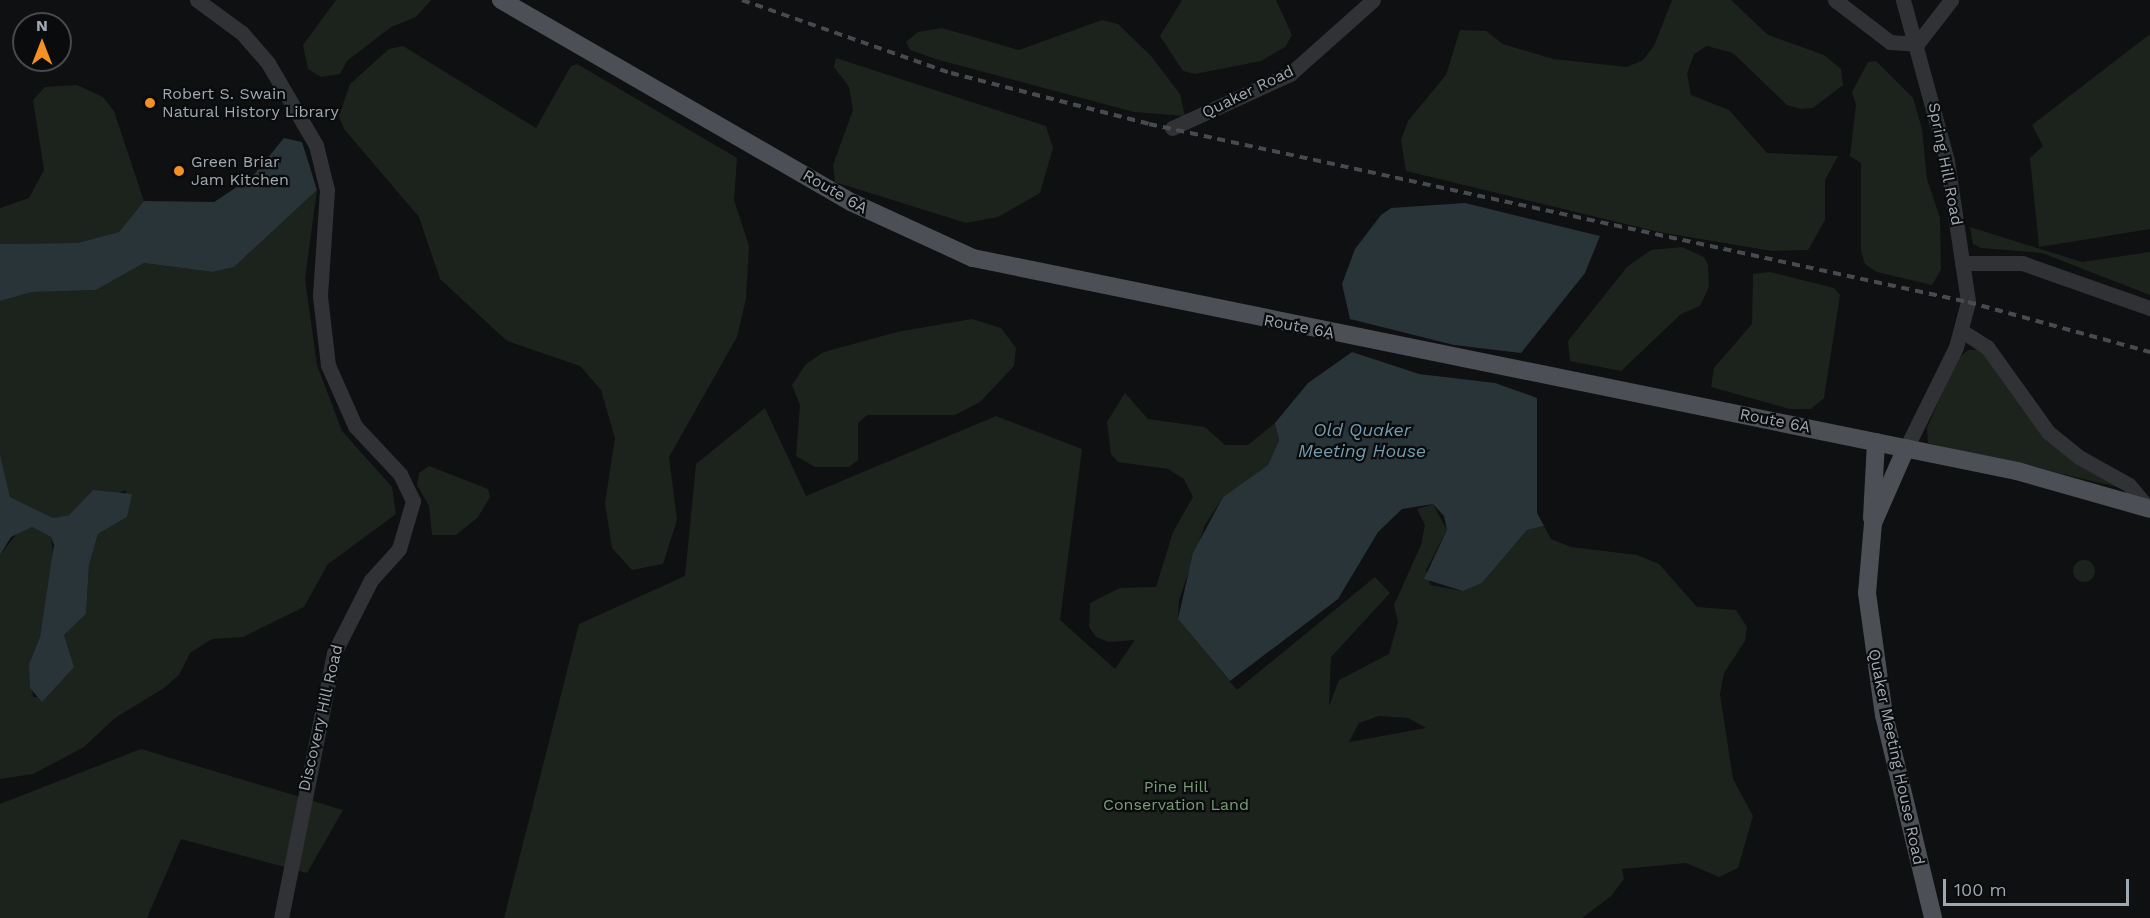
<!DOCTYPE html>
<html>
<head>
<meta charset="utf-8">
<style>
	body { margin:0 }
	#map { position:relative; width:2150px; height:918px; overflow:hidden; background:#0f1011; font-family:"Work Sans",sans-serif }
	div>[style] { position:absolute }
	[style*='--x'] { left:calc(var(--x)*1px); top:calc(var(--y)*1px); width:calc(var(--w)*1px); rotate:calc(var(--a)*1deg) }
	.green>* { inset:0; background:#1c231c }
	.round { border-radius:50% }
	.water>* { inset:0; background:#293439 }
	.minor>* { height:15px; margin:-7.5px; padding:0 7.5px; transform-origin:7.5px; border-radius:7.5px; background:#303236 }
	.major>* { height:18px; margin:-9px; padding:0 9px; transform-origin:9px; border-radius:9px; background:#4c4f55 }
	.rail>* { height:4px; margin-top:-2px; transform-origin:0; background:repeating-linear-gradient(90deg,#474a4f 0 8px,transparent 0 14px) }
	.dots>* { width:16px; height:16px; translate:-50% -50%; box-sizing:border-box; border:3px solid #0a0b0c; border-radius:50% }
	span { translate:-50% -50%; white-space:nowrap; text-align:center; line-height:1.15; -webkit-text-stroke:4.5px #0a0b0c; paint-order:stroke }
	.street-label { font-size:16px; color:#a0a8b2 }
	.poi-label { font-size:16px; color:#a0a8b2 }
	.left { translate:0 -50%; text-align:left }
	.park-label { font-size:16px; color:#799e76 }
	.water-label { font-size:18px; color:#759caf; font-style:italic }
	.north { position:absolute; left:12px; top:12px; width:60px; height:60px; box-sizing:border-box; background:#0a0b0c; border:2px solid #464a4e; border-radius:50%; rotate:0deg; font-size:16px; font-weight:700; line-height:24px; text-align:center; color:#a0a8b2 }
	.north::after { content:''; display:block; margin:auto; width:21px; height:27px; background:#f59123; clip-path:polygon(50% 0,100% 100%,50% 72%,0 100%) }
	.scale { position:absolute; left:1943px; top:879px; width:186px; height:27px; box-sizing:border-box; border:3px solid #a0a8b2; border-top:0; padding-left:8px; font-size:18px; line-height:21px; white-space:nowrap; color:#a0a8b2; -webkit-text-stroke:4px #0a0b0c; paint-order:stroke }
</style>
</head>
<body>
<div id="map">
	<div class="green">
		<i style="clip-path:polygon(336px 0,431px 0,416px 17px,391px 27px,347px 61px,340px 74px,321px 77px,308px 69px,303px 45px)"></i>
		<i style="clip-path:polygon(1182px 0,1276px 0,1292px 35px,1285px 47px,1261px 61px,1195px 74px,1183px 71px,1160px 36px)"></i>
		<i style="clip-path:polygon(1672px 0,1731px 0,1768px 35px,1824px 55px,1841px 69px,1843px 85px,1813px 108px,1801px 109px,1787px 105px,1733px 53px,1707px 46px,1694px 54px,1687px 74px,1691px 95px,1729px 110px,1767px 153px,1838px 156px,1825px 180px,1825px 220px,1808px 250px,1772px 251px,1659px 232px,1406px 171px,1401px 140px,1408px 121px,1446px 75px,1460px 30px,1486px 31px,1503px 44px,1553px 59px,1627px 67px,1643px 60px,1654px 46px)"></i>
		<i style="clip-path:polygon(1102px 20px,1118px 24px,1151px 56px,1180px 94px,1185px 116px,1134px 112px,939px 60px,910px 50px,906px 42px,918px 32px,942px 28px,1019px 50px)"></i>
		<i style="clip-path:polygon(2150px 34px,2150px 229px,2039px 247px,2030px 158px,2043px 146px,2032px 125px)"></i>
		<i style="clip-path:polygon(403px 46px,536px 128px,571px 66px,577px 64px,737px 158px,734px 200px,749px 246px,746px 299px,737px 337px,669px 457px,677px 520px,663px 564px,632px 570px,612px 548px,605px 503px,615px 438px,601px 390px,580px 366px,507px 341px,440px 279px,419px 217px,344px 129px,339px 116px,350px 84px,389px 49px)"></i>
		<i style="clip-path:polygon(836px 58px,1046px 126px,1053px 148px,1040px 193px,998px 217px,966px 223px,835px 182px,833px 165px,853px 110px,849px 87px,834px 67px)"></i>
		<i style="clip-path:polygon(1876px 61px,1913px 98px,1922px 129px,1927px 179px,1940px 218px,1941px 270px,1932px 285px,1877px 272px,1865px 264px,1861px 251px,1861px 163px,1850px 156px,1856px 105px,1852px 92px,1868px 62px)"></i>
		<i style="clip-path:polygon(77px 85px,103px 97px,114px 111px,144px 201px,119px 232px,77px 243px,0 244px,0 208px,29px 198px,44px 170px,33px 100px,45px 87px)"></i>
		<i style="clip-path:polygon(317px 190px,305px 279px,317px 365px,342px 431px,392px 487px,396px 514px,328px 564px,304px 607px,243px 637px,212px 639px,190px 653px,179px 675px,164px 688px,115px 718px,84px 747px,33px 774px,0 779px,0 555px,19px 531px,32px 527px,51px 537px,54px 565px,40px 637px,29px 664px,33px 697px,47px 697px,72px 661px,64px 635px,86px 614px,89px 565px,98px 534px,127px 517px,126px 490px,110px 496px,93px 490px,69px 515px,53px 518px,10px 497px,0 454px,0 301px,32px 292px,96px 290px,144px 263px,213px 272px,234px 267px)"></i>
		<i style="clip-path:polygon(1970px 227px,2082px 262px,2150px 252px,2150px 295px,2042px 253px,1981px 248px,1973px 244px)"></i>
		<i style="clip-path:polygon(1682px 247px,1704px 257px,1708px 265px,1709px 287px,1700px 306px,1681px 314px,1621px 371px,1570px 361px,1568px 341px,1627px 267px,1651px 250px)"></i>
		<i style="clip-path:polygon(1770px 272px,1834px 288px,1840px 295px,1824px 398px,1811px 409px,1790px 409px,1711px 387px,1714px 368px,1752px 324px,1753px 274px)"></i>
		<i style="clip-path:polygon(972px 319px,1001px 328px,1016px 348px,1014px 366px,980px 402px,955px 415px,867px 415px,858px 423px,858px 460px,849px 467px,815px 467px,796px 456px,800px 405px,792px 385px,806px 364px,824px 352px,897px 332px)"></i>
		<i style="clip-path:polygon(1968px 350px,1981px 350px,2045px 435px,2122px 488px,1928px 443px,1927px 428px,1957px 359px)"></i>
		<i style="clip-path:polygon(evenodd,1125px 393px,1148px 419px,1205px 427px,1225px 445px,1248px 445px,1275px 423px,1279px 440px,1268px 465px,1223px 497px,1205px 525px,1179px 600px,1178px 619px,1237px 690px,1375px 577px,1390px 593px,1331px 657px,1329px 706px,1339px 680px,1389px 654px,1398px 622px,1394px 605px,1421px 545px,1425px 525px,1417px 509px,1433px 504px,1447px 530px,1426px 570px,1430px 585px,1463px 591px,1482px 583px,1527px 530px,1544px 526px,1551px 539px,1571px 547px,1637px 555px,1659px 564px,1697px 607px,1736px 610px,1747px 627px,1745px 641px,1724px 673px,1720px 694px,1733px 779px,1753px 816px,1738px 868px,1719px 877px,1686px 863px,1622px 869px,1624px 879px,1611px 896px,1582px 918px,504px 918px,579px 624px,685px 576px,696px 464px,765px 408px,806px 496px,996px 416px,1082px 449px,1060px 620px,1115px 669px,1135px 640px,1109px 642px,1096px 637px,1089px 627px,1090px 603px,1120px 588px,1156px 587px,1173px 532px,1193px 497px,1184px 479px,1168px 469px,1118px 462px,1111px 454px,1107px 422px,1125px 393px,1379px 716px,1408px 718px,1426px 728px,1349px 742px,1359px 723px,1379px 716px)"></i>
		<i style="clip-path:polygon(429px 466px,488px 489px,490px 497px,478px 517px,456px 535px,432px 535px,429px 506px,417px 485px,419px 473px)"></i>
		<i class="round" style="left:2073px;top:560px;width:22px;height:22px"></i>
		<i style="clip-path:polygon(141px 749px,343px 810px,307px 873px,181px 839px,147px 918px,0 918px,0 804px)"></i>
	</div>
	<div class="water">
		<i style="clip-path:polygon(284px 138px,302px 142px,317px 190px,234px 267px,213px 272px,144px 263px,96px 290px,32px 292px,0 301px,0 244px,77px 243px,119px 232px,144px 201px,214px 202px,252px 177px)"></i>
		<i style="clip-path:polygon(1465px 203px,1600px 236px,1585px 273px,1521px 353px,1454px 345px,1350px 319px,1342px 284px,1355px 249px,1381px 215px,1391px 208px)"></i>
		<i style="clip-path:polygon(1352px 352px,1419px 374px,1495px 383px,1537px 398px,1537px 513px,1544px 526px,1527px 530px,1482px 583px,1463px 591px,1424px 579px,1447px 530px,1444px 516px,1433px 504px,1402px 509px,1378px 532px,1338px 599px,1230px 681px,1178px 619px,1193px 553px,1223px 497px,1268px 465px,1279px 440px,1275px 423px,1308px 383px)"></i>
		<i style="clip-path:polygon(0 454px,10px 497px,53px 518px,69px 515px,93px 490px,132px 494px,127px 517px,98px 534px,89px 565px,86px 614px,64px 635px,74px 667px,42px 702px,30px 688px,29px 664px,40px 637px,54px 545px,51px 537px,32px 527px,11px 537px,0 555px)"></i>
	</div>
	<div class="minor">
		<i style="--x:197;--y:0;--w:56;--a:36.3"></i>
		<i style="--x:242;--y:33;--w:40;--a:49"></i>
		<i style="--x:268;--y:63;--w:95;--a:59.7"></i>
		<i style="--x:316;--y:145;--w:46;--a:76.3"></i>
		<i style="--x:327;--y:190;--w:106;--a:93.8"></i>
		<i style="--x:320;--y:296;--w:69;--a:83.4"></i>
		<i style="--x:328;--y:365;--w:67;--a:66.1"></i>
		<i style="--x:355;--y:426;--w:66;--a:46.8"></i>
		<i style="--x:400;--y:474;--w:30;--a:64"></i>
		<i style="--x:413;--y:501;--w:50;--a:106.3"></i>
		<i style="--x:399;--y:549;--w:42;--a:132.1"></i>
		<i style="--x:371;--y:580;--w:82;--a:116.9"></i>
		<i style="--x:334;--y:653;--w:270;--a:101.3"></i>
		<i style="--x:1835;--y:0;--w:69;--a:37.4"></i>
		<i style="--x:1890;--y:42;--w:27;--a:4"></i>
		<i style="--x:1917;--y:44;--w:56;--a:-52.3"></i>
		<i style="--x:1903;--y:0;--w:167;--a:74.7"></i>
		<i style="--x:1947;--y:161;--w:143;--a:81.5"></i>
		<i style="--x:1968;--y:302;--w:47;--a:104.9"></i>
		<i style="--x:1956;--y:347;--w:113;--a:116.3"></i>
		<i style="--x:1172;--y:128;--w:130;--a:-24.6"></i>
		<i style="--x:1290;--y:74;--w:111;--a:-41.7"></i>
		<i style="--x:1962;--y:263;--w:60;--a:0"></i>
		<i style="--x:2022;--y:263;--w:136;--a:19.4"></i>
		<i style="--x:1962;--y:331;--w:30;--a:33"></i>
		<i style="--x:1987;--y:347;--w:105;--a:54.3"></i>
		<i style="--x:2048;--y:432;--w:40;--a:39"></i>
		<i style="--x:2079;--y:457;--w:57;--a:29.2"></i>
		<i style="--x:2129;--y:485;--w:31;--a:50"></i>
	</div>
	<div class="major">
		<i style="--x:501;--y:0;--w:404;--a:30"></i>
		<i style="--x:851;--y:202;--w:134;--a:24.7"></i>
		<i style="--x:973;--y:258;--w:1066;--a:11.53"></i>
		<i style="--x:2017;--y:471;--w:138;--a:15.9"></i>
		<i style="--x:1906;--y:448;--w:82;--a:113.7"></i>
		<i style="--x:1873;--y:523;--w:70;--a:94.9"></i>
		<i style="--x:1867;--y:593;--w:123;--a:82.1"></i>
		<i style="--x:1884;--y:715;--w:209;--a:76.4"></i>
		<i style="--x:1872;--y:518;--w:76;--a:-87"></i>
	</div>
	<div class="rail">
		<i style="--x:742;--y:0;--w:221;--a:19.3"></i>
		<i style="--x:951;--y:73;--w:204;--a:14.4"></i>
		<i style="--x:1149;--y:124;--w:838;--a:12.26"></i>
		<i style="--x:1968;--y:302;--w:189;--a:15.4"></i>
	</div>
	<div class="dots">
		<i style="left:150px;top:103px;background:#f59123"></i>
		<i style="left:179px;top:171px;background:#f59123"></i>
	</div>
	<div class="street-label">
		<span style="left:1248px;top:92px;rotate:-26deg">Quaker Road</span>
		<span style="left:1945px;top:164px;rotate:79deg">Spring Hill Road</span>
		<span style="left:835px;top:192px;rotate:30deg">Route 6A</span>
		<span style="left:1299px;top:327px;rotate:11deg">Route 6A</span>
		<span style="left:1775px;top:421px;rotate:11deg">Route 6A</span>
		<span style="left:321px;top:718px;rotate:-77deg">Discovery Hill Road</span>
		<span style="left:1896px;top:757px;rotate:78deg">Quaker Meeting House Road</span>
	</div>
	<div class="poi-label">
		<span class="left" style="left:162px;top:103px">Robert S. Swain<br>Natural History Library</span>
		<span class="left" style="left:191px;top:171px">Green Briar<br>Jam Kitchen</span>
	</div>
	<div class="park-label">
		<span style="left:1176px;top:796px">Pine Hill<br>Conservation Land</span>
	</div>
	<div class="water-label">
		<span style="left:1362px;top:441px">Old Quaker<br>Meeting House</span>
	</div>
	<div class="north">N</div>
	<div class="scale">100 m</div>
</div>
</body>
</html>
